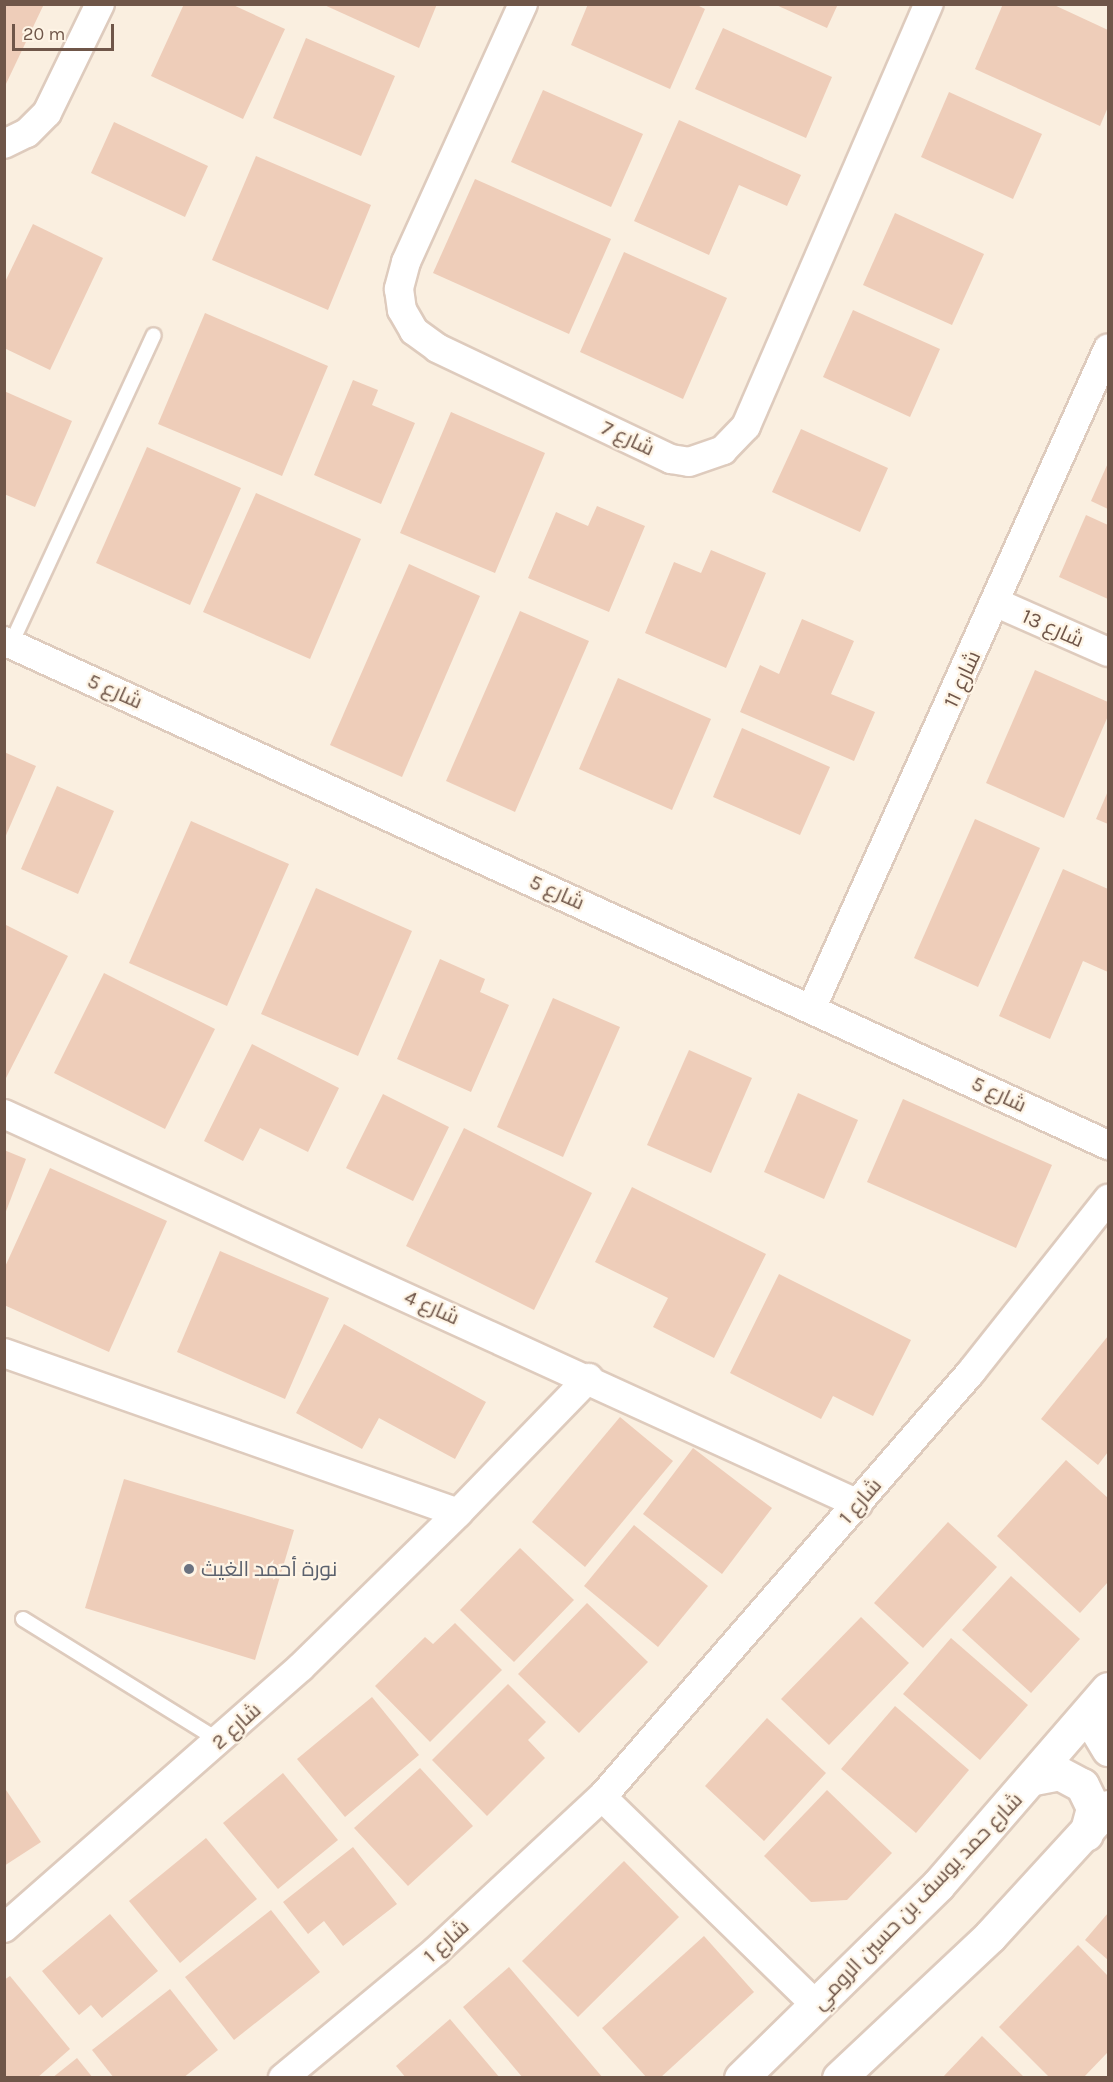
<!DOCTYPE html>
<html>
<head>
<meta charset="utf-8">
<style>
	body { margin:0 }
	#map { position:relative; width:1113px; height:2082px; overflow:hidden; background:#faefe0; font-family:Karla,Cairo,sans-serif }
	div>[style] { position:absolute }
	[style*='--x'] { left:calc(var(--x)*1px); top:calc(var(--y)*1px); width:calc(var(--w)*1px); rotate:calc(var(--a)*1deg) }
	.building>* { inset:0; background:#eecdb9 }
	.roads { filter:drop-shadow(2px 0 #decbbd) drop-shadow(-2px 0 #decbbd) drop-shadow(0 2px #decbbd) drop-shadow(0 -2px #decbbd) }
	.service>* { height:14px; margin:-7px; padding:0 7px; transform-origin:7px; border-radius:7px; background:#fff }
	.minor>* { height:28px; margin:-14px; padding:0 14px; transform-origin:14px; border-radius:14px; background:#fff }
	.tertiary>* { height:33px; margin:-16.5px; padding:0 16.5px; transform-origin:16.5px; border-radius:16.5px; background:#fff }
	.dots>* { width:16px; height:16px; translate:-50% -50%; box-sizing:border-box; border:3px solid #fef4e5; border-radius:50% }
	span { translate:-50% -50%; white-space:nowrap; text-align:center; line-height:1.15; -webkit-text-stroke:4.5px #fef4e5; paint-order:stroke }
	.street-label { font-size:21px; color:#6f5649 }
	.worship-label { font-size:21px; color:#5b616d }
	.left { translate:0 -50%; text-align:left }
	.frame { position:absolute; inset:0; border:6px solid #6f5649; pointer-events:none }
	.scale { position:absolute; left:12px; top:24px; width:102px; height:27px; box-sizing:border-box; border:3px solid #6f5649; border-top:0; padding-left:8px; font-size:18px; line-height:21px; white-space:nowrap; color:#6f5649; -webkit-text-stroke:4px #fef4e5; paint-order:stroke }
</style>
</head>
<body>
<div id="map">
	<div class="building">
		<i style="clip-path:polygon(5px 4px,44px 4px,5px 86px)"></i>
		<i style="clip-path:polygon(184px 4px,231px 4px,285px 29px,243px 119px,151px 76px)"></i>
		<i style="clip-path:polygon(322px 4px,437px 4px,419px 48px)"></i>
		<i style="clip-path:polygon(588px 4px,695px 4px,705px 9px,670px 89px,571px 45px)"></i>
		<i style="clip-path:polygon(774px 4px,838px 4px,827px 28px)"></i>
		<i style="clip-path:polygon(1003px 4px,1052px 4px,1108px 30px,1108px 107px,1100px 126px,975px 69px)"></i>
		<i style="clip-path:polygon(723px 28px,832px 77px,806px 138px,695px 89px)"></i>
		<i style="clip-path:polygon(306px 38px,395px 76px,361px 156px,273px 118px)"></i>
		<i style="clip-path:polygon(543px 90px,643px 134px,611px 207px,511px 162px)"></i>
		<i style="clip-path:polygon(949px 92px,1042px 134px,1013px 199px,921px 157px)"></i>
		<i style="clip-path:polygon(679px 120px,801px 175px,787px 206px,739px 185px,709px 255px,634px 221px)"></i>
		<i style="clip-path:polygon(114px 122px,208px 166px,185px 217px,91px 173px)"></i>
		<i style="clip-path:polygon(256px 156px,371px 205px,328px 310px,212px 260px)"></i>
		<i style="clip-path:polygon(475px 179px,611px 239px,569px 334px,433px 273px)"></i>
		<i style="clip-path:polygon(895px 213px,984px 254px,952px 325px,863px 285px)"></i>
		<i style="clip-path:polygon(33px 224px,103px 258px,50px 370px,4px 348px,4px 284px)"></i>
		<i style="clip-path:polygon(624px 252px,727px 298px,683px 399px,580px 352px)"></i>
		<i style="clip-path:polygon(853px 310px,940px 349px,910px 417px,823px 377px)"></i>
		<i style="clip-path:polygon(205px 313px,328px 366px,282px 476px,158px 424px)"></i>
		<i style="clip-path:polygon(353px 380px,378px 390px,372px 405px,415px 423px,381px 504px,314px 475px)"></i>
		<i style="clip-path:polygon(4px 391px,72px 421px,35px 507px,4px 494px)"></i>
		<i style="clip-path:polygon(451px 412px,545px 453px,495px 573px,400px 533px)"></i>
		<i style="clip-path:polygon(801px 429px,888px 468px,860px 532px,772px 492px)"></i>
		<i style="clip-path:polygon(147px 447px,241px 488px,190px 605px,96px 563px)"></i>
		<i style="clip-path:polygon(1108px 463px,1108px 509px,1091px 501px)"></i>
		<i style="clip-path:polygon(256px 493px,361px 539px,310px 659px,203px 612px)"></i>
		<i style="clip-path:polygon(597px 506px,645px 526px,609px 612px,528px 578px,556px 512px,588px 526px)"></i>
		<i style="clip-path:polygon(1086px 515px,1108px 525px,1108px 599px,1059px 577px)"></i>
		<i style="clip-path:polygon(711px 550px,766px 573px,726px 668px,645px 633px,674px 562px,701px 573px)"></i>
		<i style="clip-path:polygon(409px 564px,480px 596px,402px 777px,330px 745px)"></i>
		<i style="clip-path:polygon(520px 611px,589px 641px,515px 812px,446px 781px)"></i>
		<i style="clip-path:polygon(802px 619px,854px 641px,831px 694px,875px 712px,854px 761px,740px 712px,760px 665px,779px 674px)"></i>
		<i style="clip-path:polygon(1035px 670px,1108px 702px,1108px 716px,1064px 818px,986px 783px)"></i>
		<i style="clip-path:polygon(618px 678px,711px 719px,672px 810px,579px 769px)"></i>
		<i style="clip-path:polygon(742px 728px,830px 767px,800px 835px,713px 797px)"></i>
		<i style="clip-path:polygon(4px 752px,36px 766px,4px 840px)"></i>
		<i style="clip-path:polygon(57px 786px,114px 811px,78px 894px,21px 869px)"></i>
		<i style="clip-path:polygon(1108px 791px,1108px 824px,1096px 819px)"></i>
		<i style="clip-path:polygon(975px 819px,1040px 848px,978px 987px,914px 958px)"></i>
		<i style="clip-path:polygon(191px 821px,289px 864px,227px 1006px,129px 963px)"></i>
		<i style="clip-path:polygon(1063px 869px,1108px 889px,1108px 972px,1083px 961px,1050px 1039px,999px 1016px)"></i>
		<i style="clip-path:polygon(316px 888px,412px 931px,358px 1056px,261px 1014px)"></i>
		<i style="clip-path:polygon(4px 924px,68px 956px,4px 1082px)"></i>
		<i style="clip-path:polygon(440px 959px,485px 979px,480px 992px,509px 1005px,471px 1092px,397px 1059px)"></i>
		<i style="clip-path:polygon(104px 973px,215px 1029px,165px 1129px,54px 1073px)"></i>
		<i style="clip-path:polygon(553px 998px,620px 1027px,563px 1157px,497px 1127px)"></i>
		<i style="clip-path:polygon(252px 1044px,339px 1088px,308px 1152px,260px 1128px,243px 1161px,204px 1141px)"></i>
		<i style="clip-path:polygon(689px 1050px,752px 1078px,711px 1173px,647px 1145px)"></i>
		<i style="clip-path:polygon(798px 1093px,858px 1120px,824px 1199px,764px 1172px)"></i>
		<i style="clip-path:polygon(383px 1094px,449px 1127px,413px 1201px,346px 1168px)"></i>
		<i style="clip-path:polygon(903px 1099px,1052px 1165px,1016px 1248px,867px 1182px)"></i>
		<i style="clip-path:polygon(464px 1128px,592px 1193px,534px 1310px,406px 1246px)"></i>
		<i style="clip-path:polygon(4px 1150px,26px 1159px,5px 1214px,4px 1214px)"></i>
		<i style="clip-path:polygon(50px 1168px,167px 1221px,109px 1352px,4px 1305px,4px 1269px)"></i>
		<i style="clip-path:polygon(632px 1187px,766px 1254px,714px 1358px,653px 1327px,668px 1298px,595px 1262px)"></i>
		<i style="clip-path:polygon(220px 1251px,329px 1298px,285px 1399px,177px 1352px)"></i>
		<i style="clip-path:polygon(779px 1274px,911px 1340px,873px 1416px,833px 1396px,821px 1419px,730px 1373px)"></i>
		<i style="clip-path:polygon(344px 1324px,486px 1402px,455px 1459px,379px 1418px,362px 1449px,296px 1413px)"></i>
		<i style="clip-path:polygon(1108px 1336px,1108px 1452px,1098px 1465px,1041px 1419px)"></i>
		<i style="clip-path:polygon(620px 1417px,673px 1461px,585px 1567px,532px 1522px)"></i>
		<i style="clip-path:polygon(693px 1448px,772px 1508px,722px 1574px,643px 1514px)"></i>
		<i style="clip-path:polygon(1066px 1460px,1108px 1498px,1108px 1582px,1080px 1613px,997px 1536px)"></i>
		<i style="clip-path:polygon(124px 1479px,294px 1530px,255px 1660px,85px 1608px)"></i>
		<i style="clip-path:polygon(948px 1522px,997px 1567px,923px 1648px,874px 1603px)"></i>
		<i style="clip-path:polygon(634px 1525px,708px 1586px,658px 1647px,584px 1586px)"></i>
		<i style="clip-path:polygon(520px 1548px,574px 1600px,514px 1662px,460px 1610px)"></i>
		<i style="clip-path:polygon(1011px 1576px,1080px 1639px,1031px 1693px,962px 1630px)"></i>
		<i style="clip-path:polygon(587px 1603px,648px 1662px,579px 1733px,518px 1674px)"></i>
		<i style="clip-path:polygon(861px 1617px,909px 1663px,829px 1745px,781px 1699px)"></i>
		<i style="clip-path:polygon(455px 1623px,502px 1670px,430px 1742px,375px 1686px,425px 1637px,433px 1644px)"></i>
		<i style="clip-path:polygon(951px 1638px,1028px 1705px,980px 1760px,903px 1694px)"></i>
		<i style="clip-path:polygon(508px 1684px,546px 1722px,528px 1740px,545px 1758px,487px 1816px,432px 1760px)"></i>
		<i style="clip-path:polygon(372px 1697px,419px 1755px,345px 1817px,297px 1759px)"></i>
		<i style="clip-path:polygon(895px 1706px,969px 1770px,916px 1833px,841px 1769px)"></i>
		<i style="clip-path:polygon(767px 1718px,826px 1773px,764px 1841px,705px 1786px)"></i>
		<i style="clip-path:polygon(420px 1768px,473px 1826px,408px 1886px,354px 1828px)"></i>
		<i style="clip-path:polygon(283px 1773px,338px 1840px,278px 1889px,223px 1823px)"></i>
		<i style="clip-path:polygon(4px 1787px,41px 1842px,4px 1866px)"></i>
		<i style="clip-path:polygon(827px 1790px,892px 1853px,847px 1900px,811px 1902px,764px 1856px)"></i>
		<i style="clip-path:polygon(206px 1838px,257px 1899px,180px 1963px,129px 1901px)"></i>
		<i style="clip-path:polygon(353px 1847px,397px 1904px,343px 1946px,324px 1921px,308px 1934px,283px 1902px)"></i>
		<i style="clip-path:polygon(624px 1861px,679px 1917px,578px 2017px,522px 1961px)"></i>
		<i style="clip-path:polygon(271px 1910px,320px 1972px,234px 2040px,185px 1977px)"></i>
		<i style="clip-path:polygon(1108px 1913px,1108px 1960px,1085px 1940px)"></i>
		<i style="clip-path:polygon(110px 1914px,158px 1971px,102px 2018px,91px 2005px,79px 2015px,42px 1971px)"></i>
		<i style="clip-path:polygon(704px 1936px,754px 1992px,660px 2078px,647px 2078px,602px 2028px)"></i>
		<i style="clip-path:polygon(1078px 1945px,1108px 1976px,1108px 2052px,1083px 2078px,1050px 2078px,999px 2027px)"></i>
		<i style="clip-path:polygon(509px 1967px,603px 2078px,523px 2078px,463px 2007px)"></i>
		<i style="clip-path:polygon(10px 1976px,70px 2049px,37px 2078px,4px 2078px,4px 1980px)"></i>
		<i style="clip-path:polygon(170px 1989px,218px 2050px,183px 2078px,114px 2078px,92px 2050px)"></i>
		<i style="clip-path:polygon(450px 2019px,500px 2078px,406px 2078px,396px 2066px)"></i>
		<i style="clip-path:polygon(982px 2036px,1025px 2078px,942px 2078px)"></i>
		<i style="clip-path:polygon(77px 2058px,93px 2078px,52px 2078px)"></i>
	</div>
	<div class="roads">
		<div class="service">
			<i style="--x:11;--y:644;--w:340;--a:-65.2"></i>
			<i style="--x:23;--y:1619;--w:232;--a:31.8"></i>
		</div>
		<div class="minor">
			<i style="--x:523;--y:4;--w:283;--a:114.4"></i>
			<i style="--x:406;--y:262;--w:28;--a:105"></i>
			<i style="--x:399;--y:289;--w:21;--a:82"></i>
			<i style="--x:402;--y:310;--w:24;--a:60"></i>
			<i style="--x:414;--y:331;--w:29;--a:36"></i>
			<i style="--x:437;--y:348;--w:259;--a:25.4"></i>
			<i style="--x:671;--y:459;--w:18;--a:9"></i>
			<i style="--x:689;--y:462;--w:36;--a:-19"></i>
			<i style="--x:723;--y:450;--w:33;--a:-46"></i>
			<i style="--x:746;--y:426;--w:460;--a:-66.6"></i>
			<i style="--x:4;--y:144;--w:25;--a:-26"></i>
			<i style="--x:27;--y:133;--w:28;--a:-45"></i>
			<i style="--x:47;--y:113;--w:121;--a:-64.1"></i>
			<i style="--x:997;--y:603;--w:121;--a:23.8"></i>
			<i style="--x:4;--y:641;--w:1214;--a:24.54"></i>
			<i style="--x:812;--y:1007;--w:722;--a:-65.78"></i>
			<i style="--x:4;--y:1114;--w:939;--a:24.54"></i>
			<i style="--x:4;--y:1353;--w:481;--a:19.4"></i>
			<i style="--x:602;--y:1797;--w:300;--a:44.2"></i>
			<i style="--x:4;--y:1928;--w:395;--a:-41.3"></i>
			<i style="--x:301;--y:1667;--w:220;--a:-44.4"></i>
			<i style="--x:458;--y:1513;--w:188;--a:-45.9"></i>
			<i style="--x:283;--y:2078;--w:199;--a:-39.7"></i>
			<i style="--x:436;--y:1951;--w:226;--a:-42.9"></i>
			<i style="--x:602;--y:1797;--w:563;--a:-49.03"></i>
			<i style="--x:971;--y:1372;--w:221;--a:-51.6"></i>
		</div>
		<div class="tertiary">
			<i style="--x:1102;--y:1697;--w:18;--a:112"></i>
			<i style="--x:1095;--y:1714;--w:13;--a:90"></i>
			<i style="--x:1095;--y:1727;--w:26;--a:59"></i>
			<i style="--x:1034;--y:1778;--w:25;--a:-11"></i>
			<i style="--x:1059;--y:1773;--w:26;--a:28"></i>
			<i style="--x:1082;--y:1785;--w:25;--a:64"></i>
			<i style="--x:1093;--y:1808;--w:27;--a:105"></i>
			<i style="--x:741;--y:2078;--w:276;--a:-44.4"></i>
			<i style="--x:938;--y:1885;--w:259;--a:-49.1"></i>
			<i style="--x:839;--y:2078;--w:207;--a:-43.2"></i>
			<i style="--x:990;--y:1936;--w:175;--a:-47.5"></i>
		</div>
	</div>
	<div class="dots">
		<i style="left:189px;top:1569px;background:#6b7280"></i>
	</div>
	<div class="street-label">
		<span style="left:628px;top:438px;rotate:25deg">شارع 7</span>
		<span style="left:1053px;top:628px;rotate:24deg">شارع 13</span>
		<span style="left:962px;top:679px;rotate:-65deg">شارع 11</span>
		<span style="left:115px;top:691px;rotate:24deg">شارع 5</span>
		<span style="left:557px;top:892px;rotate:24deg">شارع 5</span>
		<span style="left:999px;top:1094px;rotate:25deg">شارع 5</span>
		<span style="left:432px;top:1307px;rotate:24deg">شارع 4</span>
		<span style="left:860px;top:1501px;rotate:-49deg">شارع 1</span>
		<span style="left:236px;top:1726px;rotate:-42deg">شارع 2</span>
		<span style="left:917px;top:1901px;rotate:-46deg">شارع حمد يوسف بن حسين الرومي</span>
		<span style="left:446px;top:1941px;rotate:-42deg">شارع 1</span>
	</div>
	<div class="worship-label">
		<span class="left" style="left:201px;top:1569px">نورة أحمد الغيث</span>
	</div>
	<div class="frame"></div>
	<div class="scale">20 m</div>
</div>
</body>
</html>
